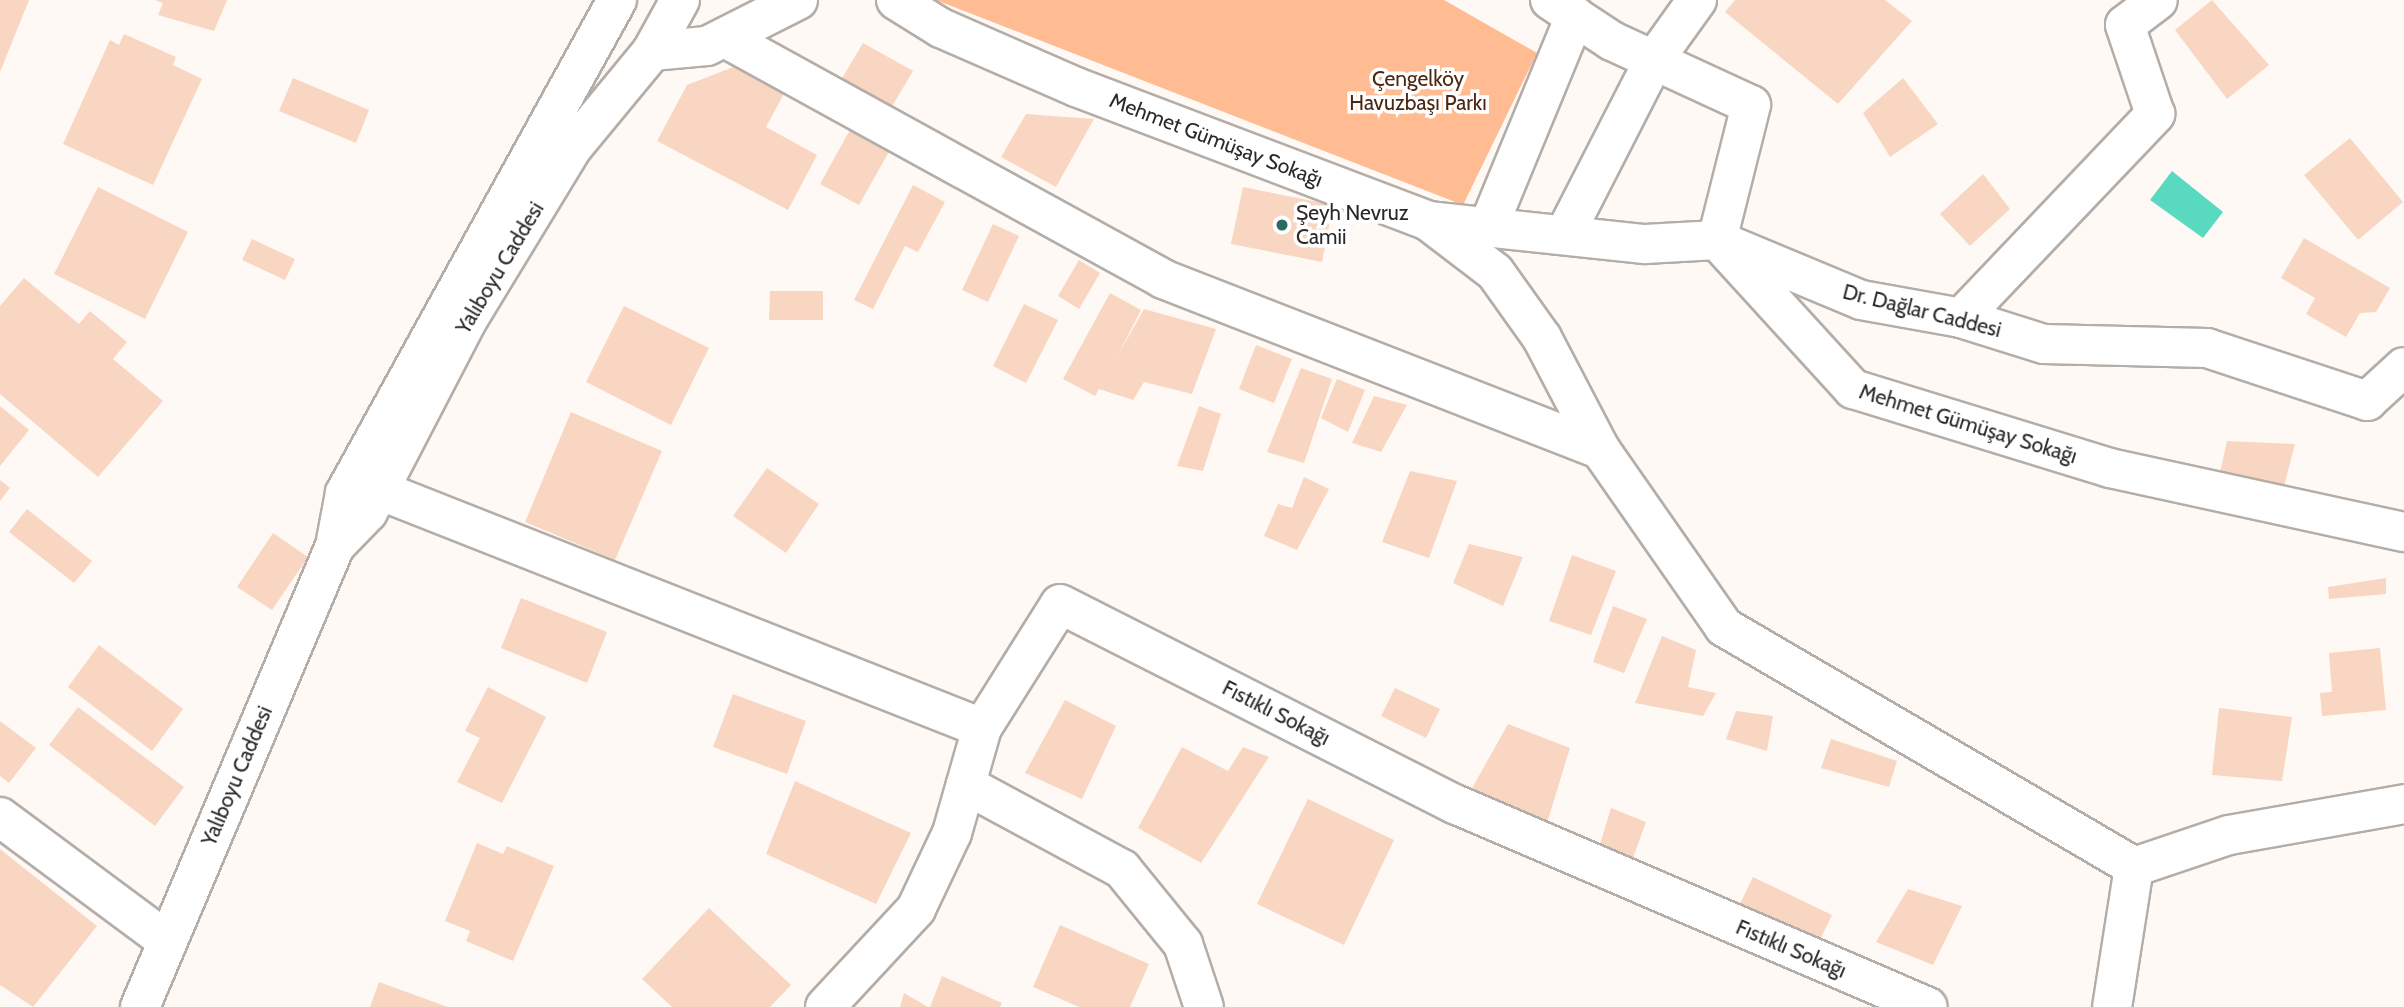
<!DOCTYPE html>
<html>
<head>
<meta charset="utf-8">
<style>
	body { margin:0 }
	#map { position:relative; width:2404px; height:1007px; overflow:hidden; background:#fff9f5; font-family:Cabin,sans-serif }
	div>[style] { position:absolute }
	[style*='--x'] { left:calc(var(--x)*1px); top:calc(var(--y)*1px); width:calc(var(--w)*1px); rotate:calc(var(--a)*1deg) }
	.green>* { inset:0; background:#ffbc93 }
	.water>* { inset:0; background:#59dac0 }
	.building>* { inset:0; background:#f9d6c1 }
	.roads { filter:drop-shadow(2px 0 #b4ada8) drop-shadow(-2px 0 #b4ada8) drop-shadow(0 2px #b4ada8) drop-shadow(0 -2px #b4ada8) }
	.minor>* { height:38px; margin:-19px; padding:0 19px; transform-origin:19px; border-radius:19px; background:#fff }
	.major>* { height:38px; margin:-19px; padding:0 19px; transform-origin:19px; border-radius:19px; background:#fff }
	.dots>* { width:19px; height:19px; translate:-50% -50%; box-sizing:border-box; border:4px solid #fff; border-radius:50% }
	span { translate:-50% -50%; white-space:nowrap; text-align:center; line-height:1.15; -webkit-text-stroke:7px #fff; paint-order:stroke }
	.park-label { font-size:21px; color:#4a2813 }
	.street-label { font-size:21px; color:#2b2827 }
	.poi-label { font-size:21px; color:#2b2827 }
	.left { translate:0 -50%; text-align:left }
</style>
</head>
<body>
<div id="map">
	<div class="green">
		<i style="clip-path:polygon(936px 0,1444px 0,1537px 53px,1463px 205px)"></i>
	</div>
	<div class="water">
		<i style="clip-path:polygon(2172px 171px,2223px 212px,2203px 238px,2150px 200px)"></i>
	</div>
	<div class="building">
		<i style="clip-path:polygon(0 0,29px 0,0 72px)"></i>
		<i style="clip-path:polygon(155px 0,227px 0,214px 31px,158px 15px,163px 3px)"></i>
		<i style="clip-path:polygon(1735px 0,1885px 0,1912px 21px,1838px 104px,1725px 12px)"></i>
		<i style="clip-path:polygon(2212px 0,2269px 65px,2227px 99px,2175px 30px)"></i>
		<i style="clip-path:polygon(124px 34px,176px 57px,173px 65px,202px 79px,153px 185px,63px 144px,110px 40px,119px 45px)"></i>
		<i style="clip-path:polygon(863px 43px,913px 71px,891px 108px,841px 80px)"></i>
		<i style="clip-path:polygon(741px 64px,787px 88px,766px 127px,817px 155px,788px 210px,657px 141px,687px 85px)"></i>
		<i style="clip-path:polygon(293px 78px,369px 110px,356px 143px,279px 111px)"></i>
		<i style="clip-path:polygon(1903px 78px,1938px 124px,1890px 157px,1863px 113px)"></i>
		<i style="clip-path:polygon(1026px 114px,1094px 119px,1056px 187px,1001px 157px)"></i>
		<i style="clip-path:polygon(851px 128px,890px 150px,859px 205px,820px 184px)"></i>
		<i style="clip-path:polygon(2350px 138px,2403px 202px,2358px 240px,2304px 175px)"></i>
		<i style="clip-path:polygon(1983px 174px,2010px 209px,1970px 246px,1940px 214px)"></i>
		<i style="clip-path:polygon(913px 185px,945px 202px,918px 252px,905px 246px,873px 309px,854px 300px)"></i>
		<i style="clip-path:polygon(98px 187px,188px 232px,145px 319px,54px 274px)"></i>
		<i style="clip-path:polygon(1243px 187px,1333px 205px,1322px 262px,1231px 244px)"></i>
		<i style="clip-path:polygon(993px 224px,1019px 236px,988px 302px,962px 290px)"></i>
		<i style="clip-path:polygon(2304px 238px,2390px 288px,2376px 312px,2360px 313px,2346px 337px,2306px 314px,2315px 298px,2281px 278px)"></i>
		<i style="clip-path:polygon(252px 239px,295px 259px,285px 280px,242px 260px)"></i>
		<i style="clip-path:polygon(1079px 260px,1100px 273px,1079px 309px,1058px 296px)"></i>
		<i style="clip-path:polygon(24px 278px,79px 324px,90px 311px,127px 342px,113px 359px,163px 401px,98px 477px,0 394px,0 306px)"></i>
		<i style="clip-path:polygon(770px 291px,823px 291px,823px 320px,769px 320px)"></i>
		<i style="clip-path:polygon(1110px 293px,1141px 310px,1117px 357px,1144px 309px,1216px 329px,1192px 394px,1144px 382px,1133px 400px,1099px 389px,1095px 396px,1063px 379px)"></i>
		<i style="clip-path:polygon(1024px 304px,1058px 320px,1026px 383px,993px 366px)"></i>
		<i style="clip-path:polygon(624px 306px,709px 348px,671px 425px,586px 382px)"></i>
		<i style="clip-path:polygon(1256px 345px,1292px 359px,1274px 403px,1239px 389px)"></i>
		<i style="clip-path:polygon(1301px 368px,1332px 379px,1304px 463px,1267px 452px)"></i>
		<i style="clip-path:polygon(1337px 379px,1365px 390px,1348px 432px,1321px 418px)"></i>
		<i style="clip-path:polygon(1374px 396px,1407px 405px,1381px 452px,1352px 443px)"></i>
		<i style="clip-path:polygon(0 406px,29px 430px,0 466px)"></i>
		<i style="clip-path:polygon(1199px 406px,1221px 414px,1203px 471px,1177px 466px)"></i>
		<i style="clip-path:polygon(571px 412px,662px 451px,615px 560px,525px 522px)"></i>
		<i style="clip-path:polygon(2227px 441px,2295px 444px,2283px 490px,2217px 486px)"></i>
		<i style="clip-path:polygon(767px 468px,819px 504px,786px 553px,733px 516px)"></i>
		<i style="clip-path:polygon(1410px 471px,1457px 481px,1429px 558px,1382px 542px)"></i>
		<i style="clip-path:polygon(1304px 477px,1329px 489px,1297px 550px,1264px 536px,1278px 504px,1292px 508px)"></i>
		<i style="clip-path:polygon(0 480px,10px 488px,0 501px)"></i>
		<i style="clip-path:polygon(27px 509px,92px 561px,74px 583px,9px 532px)"></i>
		<i style="clip-path:polygon(273px 533px,308px 557px,272px 610px,237px 587px)"></i>
		<i style="clip-path:polygon(1469px 544px,1523px 557px,1503px 606px,1453px 583px)"></i>
		<i style="clip-path:polygon(1572px 555px,1616px 571px,1591px 635px,1549px 621px)"></i>
		<i style="clip-path:polygon(2386px 578px,2386px 594px,2329px 599px,2328px 587px)"></i>
		<i style="clip-path:polygon(521px 598px,607px 632px,587px 683px,501px 648px)"></i>
		<i style="clip-path:polygon(1613px 606px,1647px 619px,1624px 673px,1593px 662px)"></i>
		<i style="clip-path:polygon(1662px 636px,1696px 650px,1688px 687px,1716px 693px,1703px 716px,1635px 703px)"></i>
		<i style="clip-path:polygon(99px 645px,183px 709px,152px 751px,68px 687px)"></i>
		<i style="clip-path:polygon(2380px 648px,2386px 710px,2322px 716px,2320px 693px,2332px 692px,2329px 653px)"></i>
		<i style="clip-path:polygon(488px 687px,546px 717px,502px 803px,457px 782px,480px 738px,465px 731px)"></i>
		<i style="clip-path:polygon(1395px 688px,1440px 709px,1426px 738px,1381px 716px)"></i>
		<i style="clip-path:polygon(733px 694px,806px 721px,787px 774px,713px 747px)"></i>
		<i style="clip-path:polygon(1065px 700px,1116px 726px,1082px 799px,1025px 773px)"></i>
		<i style="clip-path:polygon(78px 707px,184px 787px,155px 826px,49px 745px)"></i>
		<i style="clip-path:polygon(2219px 708px,2292px 717px,2282px 781px,2212px 775px)"></i>
		<i style="clip-path:polygon(1736px 711px,1773px 716px,1767px 751px,1726px 739px)"></i>
		<i style="clip-path:polygon(0 721px,36px 748px,9px 783px,0 776px)"></i>
		<i style="clip-path:polygon(1508px 724px,1570px 748px,1546px 826px,1466px 799px)"></i>
		<i style="clip-path:polygon(1831px 739px,1897px 761px,1889px 787px,1821px 768px)"></i>
		<i style="clip-path:polygon(1182px 747px,1228px 771px,1243px 747px,1269px 757px,1201px 863px,1138px 828px)"></i>
		<i style="clip-path:polygon(795px 781px,911px 833px,876px 904px,766px 854px)"></i>
		<i style="clip-path:polygon(1308px 799px,1394px 840px,1344px 945px,1257px 904px)"></i>
		<i style="clip-path:polygon(1611px 808px,1646px 822px,1629px 869px,1597px 854px)"></i>
		<i style="clip-path:polygon(477px 843px,503px 854px,507px 846px,554px 866px,513px 961px,466px 941px,470px 931px,445px 921px)"></i>
		<i style="clip-path:polygon(0 849px,97px 926px,33px 1007px,0 985px)"></i>
		<i style="clip-path:polygon(1753px 877px,1832px 915px,1815px 950px,1736px 912px)"></i>
		<i style="clip-path:polygon(1908px 889px,1962px 906px,1933px 965px,1876px 942px)"></i>
		<i style="clip-path:polygon(709px 908px,791px 985px,770px 1007px,672px 1007px,642px 979px)"></i>
		<i style="clip-path:polygon(1060px 925px,1149px 964px,1130px 1007px,1079px 1007px,1033px 987px)"></i>
		<i style="clip-path:polygon(942px 976px,1002px 1003px,1000px 1007px,930px 1007px)"></i>
		<i style="clip-path:polygon(379px 982px,448px 1007px,370px 1007px)"></i>
		<i style="clip-path:polygon(904px 993px,928px 1007px,900px 1007px)"></i>
	</div>
	<div class="roads">
		<div class="minor">
			<i style="--x:896;--y:0;--w:53;--a:31.9"></i>
			<i style="--x:941;--y:28;--w:147;--a:23.6"></i>
			<i style="--x:1076;--y:87;--w:377;--a:20.8"></i>
			<i style="--x:1428;--y:221;--w:84;--a:37.3"></i>
			<i style="--x:1495;--y:272;--w:81;--a:54.5"></i>
			<i style="--x:1542;--y:338;--w:125;--a:62.4"></i>
			<i style="--x:1600;--y:449;--w:217;--a:55.1"></i>
			<i style="--x:1724;--y:627;--w:475;--a:30.3"></i>
			<i style="--x:2134;--y:867;--w:142;--a:98.9"></i>
			<i style="--x:1550;--y:0;--w:74;--a:33.5"></i>
			<i style="--x:1612;--y:41;--w:153;--a:24.7"></i>
			<i style="--x:1751;--y:105;--w:139;--a:104.1"></i>
			<i style="--x:1717;--y:240;--w:202;--a:47.6"></i>
			<i style="--x:1853;--y:389;--w:269;--a:17.1"></i>
			<i style="--x:2110;--y:468;--w:301;--a:12.3"></i>
			<i style="--x:727;--y:39;--w:498;--a:28.8"></i>
			<i style="--x:1163;--y:279;--w:469;--a:21.3"></i>
			<i style="--x:652;--y:51;--w:55;--a:-5.2"></i>
			<i style="--x:707;--y:46;--w:102;--a:-26.8"></i>
			<i style="--x:1428;--y:221;--w:218;--a:6.1"></i>
			<i style="--x:1645;--y:244;--w:72;--a:-3.2"></i>
			<i style="--x:1717;--y:240;--w:156;--a:22.6"></i>
			<i style="--x:1861;--y:300;--w:102;--a:10.2"></i>
			<i style="--x:1961;--y:318;--w:87;--a:17.4"></i>
			<i style="--x:2044;--y:344;--w:163;--a:1.4"></i>
			<i style="--x:2207;--y:348;--w:169;--a:18.3"></i>
			<i style="--x:2367;--y:401;--w:50;--a:-42.6"></i>
			<i style="--x:1489;--y:225;--w:226;--a:-67.6"></i>
			<i style="--x:1565;--y:234;--w:195;--a:-62.9"></i>
			<i style="--x:1654;--y:60;--w:74;--a:-54.4"></i>
			<i style="--x:1961;--y:318;--w:282;--a:-46.4"></i>
			<i style="--x:2155;--y:114;--w:94;--a:-108.6"></i>
			<i style="--x:2125;--y:25;--w:41;--a:-37.1"></i>
			<i style="--x:379;--y:490;--w:648;--a:21.54"></i>
			<i style="--x:966;--y:785;--w:177;--a:28.3"></i>
			<i style="--x:1122;--y:869;--w:97;--a:50.9"></i>
			<i style="--x:1183;--y:944;--w:66;--a:71.6"></i>
			<i style="--x:0;--y:817;--w:208;--a:36.6"></i>
			<i style="--x:2134;--y:867;--w:100;--a:-18.6"></i>
			<i style="--x:2229;--y:835;--w:178;--a:-10"></i>
			<i style="--x:825;--y:1007;--w:134;--a:-47.1"></i>
			<i style="--x:916;--y:909;--w:84;--a:-64.7"></i>
			<i style="--x:952;--y:833;--w:109;--a:-74.1"></i>
			<i style="--x:982;--y:728;--w:146;--a:-57.8"></i>
			<i style="--x:1060;--y:604;--w:445;--a:26.9"></i>
			<i style="--x:1457;--y:805;--w:512;--a:23.21"></i>
		</div>
		<div class="major">
			<i style="--x:335;--y:546;--w:47;--a:-45.9"></i>
			<i style="--x:368;--y:512;--w:215;--a:-62.6"></i>
			<i style="--x:467;--y:321;--w:204;--a:-58.7"></i>
			<i style="--x:573;--y:147;--w:124;--a:-50.5"></i>
			<i style="--x:652;--y:51;--w:58;--a:-61.2"></i>
			<i style="--x:140;--y:1007;--w:501;--a:-67.07"></i>
			<i style="--x:335;--y:546;--w:54;--a:-79.3"></i>
			<i style="--x:345;--y:493;--w:563;--a:-61.11"></i>
		</div>
	</div>
	<div class="dots">
		<i style="left:1282px;top:225px;background:#286c5f"></i>
	</div>
	<div class="park-label">
		<span style="left:1418px;top:91px">Çengelköy<br>Havuzbaşı Parkı</span>
	</div>
	<div class="street-label">
		<span style="left:1216px;top:140px;rotate:21deg">Mehmet Gümüşay Sokağı</span>
		<span style="left:500px;top:268px;rotate:-59deg">Yalıboyu Caddesi</span>
		<span style="left:1922px;top:311px;rotate:14deg">Dr. Dağlar Caddesi</span>
		<span style="left:1968px;top:424px;rotate:17deg">Mehmet Gümüşay Sokağı</span>
		<span style="left:1276px;top:713px;rotate:27deg">Fıstıklı Sokağı</span>
		<span style="left:237px;top:776px;rotate:-67deg">Yalıboyu Caddesi</span>
		<span style="left:1791px;top:949px;rotate:23deg">Fıstıklı Sokağı</span>
	</div>
	<div class="poi-label">
		<span class="left" style="left:1296px;top:225px">Şeyh Nevruz<br>Camii</span>
	</div>
</div>
</body>
</html>
